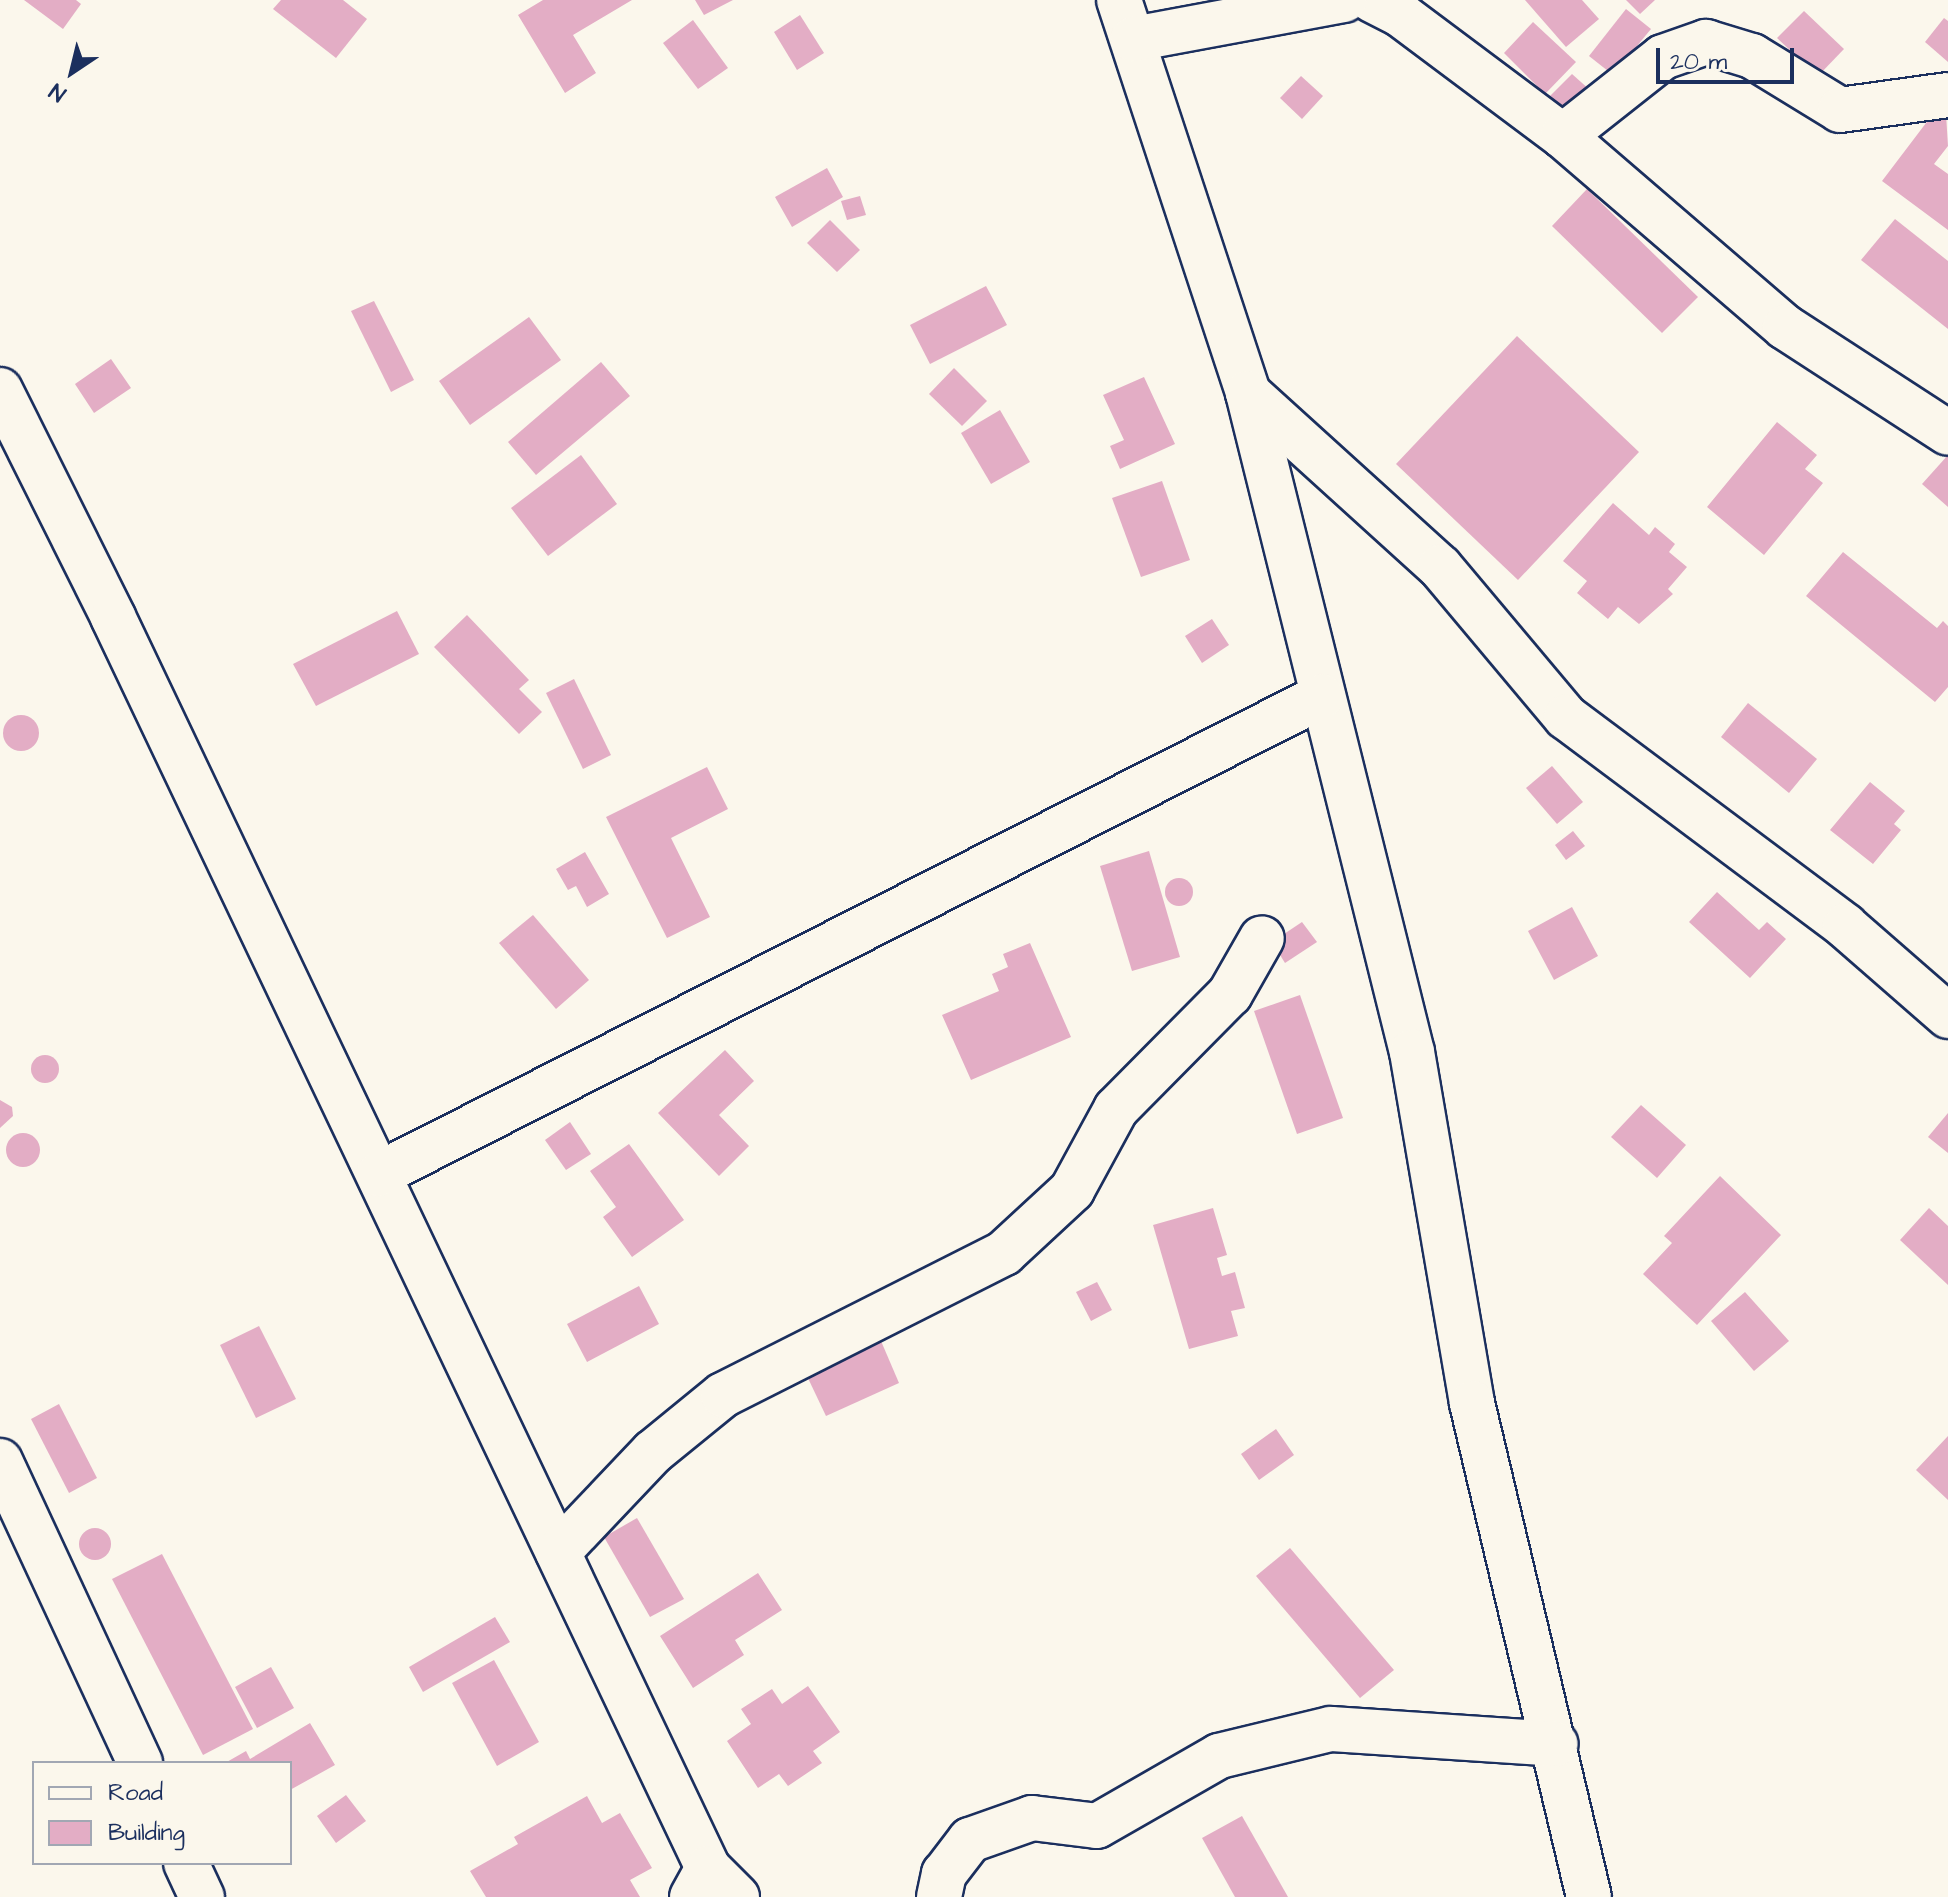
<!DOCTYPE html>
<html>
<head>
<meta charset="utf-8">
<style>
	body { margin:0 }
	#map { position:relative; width:1948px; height:1897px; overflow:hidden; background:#fbf7ec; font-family:"Architects Daughter",sans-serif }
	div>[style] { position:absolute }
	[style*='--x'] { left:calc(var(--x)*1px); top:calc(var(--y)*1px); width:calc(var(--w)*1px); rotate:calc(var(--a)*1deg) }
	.building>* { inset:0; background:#e3adc5 }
	.round { border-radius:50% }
	.roads { filter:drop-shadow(2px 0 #1b2f5e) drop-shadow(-2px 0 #1b2f5e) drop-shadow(0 2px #1b2f5e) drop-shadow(0 -2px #1b2f5e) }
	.minor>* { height:44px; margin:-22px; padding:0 22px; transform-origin:22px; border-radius:22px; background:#fbf7ec }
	span { translate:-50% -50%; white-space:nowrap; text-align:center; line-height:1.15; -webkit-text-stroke:8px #fbf7ec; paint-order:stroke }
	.legend { position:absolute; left:32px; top:1761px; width:260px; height:104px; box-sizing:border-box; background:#fbf7ec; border:2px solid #a1a7b3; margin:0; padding:10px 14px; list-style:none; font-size:24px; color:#1b2f5e }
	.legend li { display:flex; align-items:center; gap:16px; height:40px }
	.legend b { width:40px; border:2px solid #a1a7b3 }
	.north { position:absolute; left:32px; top:32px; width:80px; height:80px; -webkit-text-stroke:6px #fbf7ec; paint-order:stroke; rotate:215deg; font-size:22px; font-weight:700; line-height:32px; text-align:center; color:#1b2f5e }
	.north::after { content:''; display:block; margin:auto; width:28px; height:36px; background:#1b2f5e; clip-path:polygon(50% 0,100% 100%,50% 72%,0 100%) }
	.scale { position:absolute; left:1656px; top:48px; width:138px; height:36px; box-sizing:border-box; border:4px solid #1b2f5e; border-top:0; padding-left:10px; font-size:24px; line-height:28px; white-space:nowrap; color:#1b2f5e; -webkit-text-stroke:6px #fbf7ec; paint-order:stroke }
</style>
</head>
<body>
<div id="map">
	<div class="building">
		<i style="clip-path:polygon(24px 0,76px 0,81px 4px,63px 29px)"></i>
		<i style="clip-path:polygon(281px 0,343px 0,367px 19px,336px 58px,273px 9px)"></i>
		<i style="clip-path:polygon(543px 0,632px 0,573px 35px,596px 73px,565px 93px,518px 15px)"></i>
		<i style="clip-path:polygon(695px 0,733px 0,704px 15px)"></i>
		<i style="clip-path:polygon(1525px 0,1582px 0,1599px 19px,1566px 47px)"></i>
		<i style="clip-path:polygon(1626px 0,1655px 0,1640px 14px)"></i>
		<i style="clip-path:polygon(1626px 9px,1651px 29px,1613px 75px,1589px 56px)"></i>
		<i style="clip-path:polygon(1804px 11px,1844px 49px,1818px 76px,1777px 38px)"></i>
		<i style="clip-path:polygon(800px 15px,824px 53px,797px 70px,774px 32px)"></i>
		<i style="clip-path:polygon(1944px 18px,1948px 21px,1948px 62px,1925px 42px)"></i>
		<i style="clip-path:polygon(693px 20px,728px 68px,698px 89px,663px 43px)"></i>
		<i style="clip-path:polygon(1533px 22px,1576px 62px,1545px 94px,1504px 53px)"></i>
		<i style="clip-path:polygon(1572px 74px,1591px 91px,1566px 117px,1547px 99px)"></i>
		<i style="clip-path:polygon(1301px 76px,1323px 96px,1302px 119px,1280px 98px)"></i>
		<i style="clip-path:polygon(1945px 98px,1948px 146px,1934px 164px,1948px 174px,1948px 230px,1882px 181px)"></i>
		<i style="clip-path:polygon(827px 168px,843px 197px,792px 227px,775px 197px)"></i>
		<i style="clip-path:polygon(1587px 189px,1698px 297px,1662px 333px,1552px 226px)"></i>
		<i style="clip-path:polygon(860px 196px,866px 215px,847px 220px,841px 201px)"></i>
		<i style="clip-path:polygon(1895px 219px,1948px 261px,1948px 329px,1861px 260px)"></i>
		<i style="clip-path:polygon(830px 220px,860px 250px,837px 272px,807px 243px)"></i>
		<i style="clip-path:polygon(986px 286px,1007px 325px,930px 364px,910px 325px)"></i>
		<i style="clip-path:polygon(374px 301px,414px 380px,391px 392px,351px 311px)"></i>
		<i style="clip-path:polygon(529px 317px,561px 360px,470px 425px,439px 381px)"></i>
		<i style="clip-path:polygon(1517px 336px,1639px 452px,1518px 580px,1396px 464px)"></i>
		<i style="clip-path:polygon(111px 359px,131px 388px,94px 413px,75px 384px)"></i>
		<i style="clip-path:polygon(601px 362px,630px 396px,536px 475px,508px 442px)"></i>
		<i style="clip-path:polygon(954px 368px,987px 401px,962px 426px,929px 394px)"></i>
		<i style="clip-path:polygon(1144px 377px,1175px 444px,1120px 469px,1110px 446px,1124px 440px,1103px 395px)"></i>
		<i style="clip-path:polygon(1000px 410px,1030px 462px,991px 484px,961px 433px)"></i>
		<i style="clip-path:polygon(1777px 422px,1817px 455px,1805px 469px,1823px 483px,1764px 555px,1707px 507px)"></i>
		<i style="clip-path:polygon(581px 455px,617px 504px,548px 556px,511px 508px)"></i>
		<i style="clip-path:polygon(1948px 455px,1948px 507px,1922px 484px)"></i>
		<i style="clip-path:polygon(1162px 481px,1190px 560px,1141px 577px,1112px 498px)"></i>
		<i style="clip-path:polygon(1613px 503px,1649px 535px,1655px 527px,1675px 544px,1669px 552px,1687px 567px,1668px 589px,1673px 594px,1639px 624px,1618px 607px,1608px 619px,1577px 593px,1587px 581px,1563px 561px)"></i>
		<i style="clip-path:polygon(1843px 552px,1937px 628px,1943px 621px,1948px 626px,1948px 687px,1935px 702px,1806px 596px)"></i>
		<i style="clip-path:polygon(397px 611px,419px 654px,316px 706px,293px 664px)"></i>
		<i style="clip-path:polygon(467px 615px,529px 680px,519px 689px,542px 712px,519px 734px,434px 647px)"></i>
		<i style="clip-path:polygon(1212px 619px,1229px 645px,1202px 663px,1185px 636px)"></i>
		<i style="clip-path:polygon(574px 679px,611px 755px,583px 769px,546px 693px)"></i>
		<i style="clip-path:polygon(1748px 703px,1817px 759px,1789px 793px,1721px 737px)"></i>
		<i class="round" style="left:3px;top:715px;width:36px;height:36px"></i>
		<i style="clip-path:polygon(1552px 766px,1583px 802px,1557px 824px,1526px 788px)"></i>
		<i style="clip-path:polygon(707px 767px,728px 809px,671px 838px,710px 917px,667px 938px,606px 817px)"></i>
		<i style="clip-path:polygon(1870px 782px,1905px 811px,1894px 824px,1901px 830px,1873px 864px,1830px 830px)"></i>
		<i style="clip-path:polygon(1573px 831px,1585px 846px,1566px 860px,1555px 845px)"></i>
		<i style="clip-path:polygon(1149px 851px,1180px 957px,1132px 971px,1100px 866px)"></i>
		<i style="clip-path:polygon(585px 852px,609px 894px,587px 907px,576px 886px,568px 890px,556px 869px)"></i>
		<i class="round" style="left:1165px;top:878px;width:28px;height:28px"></i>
		<i style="clip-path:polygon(1717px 892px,1759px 930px,1767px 922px,1786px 939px,1750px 978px,1689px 922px)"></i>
		<i style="clip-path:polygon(1572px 907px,1598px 956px,1554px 980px,1528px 931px)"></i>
		<i style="clip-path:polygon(533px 915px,589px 980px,556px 1009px,499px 943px)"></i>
		<i style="clip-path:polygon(1302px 922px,1317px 942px,1285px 963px,1272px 942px)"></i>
		<i style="clip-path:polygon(1030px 943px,1071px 1037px,971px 1080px,942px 1015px,999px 991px,992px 974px,1008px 967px,1003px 954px)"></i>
		<i style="clip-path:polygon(1300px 995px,1343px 1118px,1297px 1134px,1254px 1011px)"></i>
		<i style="clip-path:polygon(725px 1050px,754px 1081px,719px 1115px,749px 1146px,719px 1176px,658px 1113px)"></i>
		<i class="round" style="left:31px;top:1055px;width:28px;height:28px"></i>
		<i style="clip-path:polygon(0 1100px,12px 1107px,13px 1116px,0 1128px)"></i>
		<i style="clip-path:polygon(1641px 1105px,1686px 1145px,1657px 1178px,1611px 1137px)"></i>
		<i style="clip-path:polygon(1948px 1113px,1948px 1153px,1928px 1137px)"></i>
		<i style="clip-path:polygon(570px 1122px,591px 1154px,566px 1170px,545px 1140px)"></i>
		<i class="round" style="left:6px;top:1133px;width:34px;height:34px"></i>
		<i style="clip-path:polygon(629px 1144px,684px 1220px,632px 1257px,603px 1217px,616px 1207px,590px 1171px)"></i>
		<i style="clip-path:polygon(1720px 1176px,1781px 1235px,1697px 1325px,1643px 1274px,1672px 1243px,1664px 1236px)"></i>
		<i style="clip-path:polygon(1213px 1208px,1227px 1255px,1217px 1258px,1222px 1276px,1235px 1272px,1245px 1308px,1231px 1311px,1238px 1336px,1189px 1349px,1153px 1225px)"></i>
		<i style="clip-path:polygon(1929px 1208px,1948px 1226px,1948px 1285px,1900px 1240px)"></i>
		<i style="clip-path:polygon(1097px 1282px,1112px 1310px,1091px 1321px,1076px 1292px)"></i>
		<i style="clip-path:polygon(639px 1286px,659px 1324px,587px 1362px,567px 1324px)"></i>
		<i style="clip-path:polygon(1745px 1292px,1789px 1341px,1754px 1371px,1711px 1321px)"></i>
		<i style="clip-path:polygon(259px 1326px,296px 1399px,256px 1418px,220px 1345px)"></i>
		<i style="clip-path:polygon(881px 1341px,899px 1383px,826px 1416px,806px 1374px)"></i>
		<i style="clip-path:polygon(59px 1404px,97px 1478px,69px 1493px,31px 1419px)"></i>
		<i style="clip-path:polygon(1276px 1429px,1294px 1455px,1259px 1480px,1241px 1454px)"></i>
		<i style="clip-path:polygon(1948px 1436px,1948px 1500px,1916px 1470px)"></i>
		<i style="clip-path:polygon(637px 1518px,684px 1599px,650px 1617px,604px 1537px)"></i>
		<i class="round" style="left:79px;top:1528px;width:32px;height:32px"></i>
		<i style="clip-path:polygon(1290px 1548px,1394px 1670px,1360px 1698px,1256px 1576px)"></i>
		<i style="clip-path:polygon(162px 1554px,253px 1729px,203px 1755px,112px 1579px)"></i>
		<i style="clip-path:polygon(758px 1573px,782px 1610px,735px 1640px,744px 1655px,693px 1688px,660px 1636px)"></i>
		<i style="clip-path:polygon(495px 1617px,510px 1642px,423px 1692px,409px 1667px)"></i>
		<i style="clip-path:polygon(494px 1660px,539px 1742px,497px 1766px,452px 1683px)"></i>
		<i style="clip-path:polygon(271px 1667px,294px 1708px,257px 1728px,235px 1687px)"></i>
		<i style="clip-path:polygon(808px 1686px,840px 1732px,813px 1751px,822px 1763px,788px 1786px,779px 1774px,758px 1788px,727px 1741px,751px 1724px,741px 1709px,772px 1689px,782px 1704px)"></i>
		<i style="clip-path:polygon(310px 1723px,335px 1765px,290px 1790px,290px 1763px,225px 1763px,246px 1751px,250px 1759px)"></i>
		<i style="clip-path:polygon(346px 1795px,366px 1821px,336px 1843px,317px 1816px)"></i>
		<i style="clip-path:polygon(587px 1796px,602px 1823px,620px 1813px,652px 1868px,630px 1880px,640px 1897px,486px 1897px,470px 1871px,518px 1844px,514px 1837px)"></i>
		<i style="clip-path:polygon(1242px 1816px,1288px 1897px,1235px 1897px,1202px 1838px)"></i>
	</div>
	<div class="roads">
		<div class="minor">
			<i style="--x:1119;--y:0;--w:414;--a:71.8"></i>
			<i style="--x:1248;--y:393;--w:679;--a:76.03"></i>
			<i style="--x:1412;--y:1052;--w:356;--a:80.3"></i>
			<i style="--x:1472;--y:1403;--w:508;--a:76.68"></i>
			<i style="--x:1372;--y:0;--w:33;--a:27"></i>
			<i style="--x:1401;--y:15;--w:202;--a:36.8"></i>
			<i style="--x:1563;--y:136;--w:293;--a:40.7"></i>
			<i style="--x:1785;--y:327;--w:194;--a:33"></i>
			<i style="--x:1133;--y:39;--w:215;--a:-10.5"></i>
			<i style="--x:1563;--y:136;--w:127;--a:-38.3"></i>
			<i style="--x:1663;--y:57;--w:46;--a:-19.2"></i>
			<i style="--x:1706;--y:42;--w:48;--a:16.9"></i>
			<i style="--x:1752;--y:56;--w:103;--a:31.5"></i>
			<i style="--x:1840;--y:110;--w:109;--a:-7.9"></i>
			<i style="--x:0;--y:390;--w:254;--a:63.5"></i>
			<i style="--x:113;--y:617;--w:1385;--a:64.56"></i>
			<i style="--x:708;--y:1868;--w:33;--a:119"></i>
			<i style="--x:1248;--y:393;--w:259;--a:42.2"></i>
			<i style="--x:1440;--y:567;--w:196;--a:50"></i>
			<i style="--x:1566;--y:717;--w:349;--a:36.8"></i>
			<i style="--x:1845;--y:926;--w:137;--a:41.1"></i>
			<i style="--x:379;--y:1174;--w:1057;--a:-26.88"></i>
			<i style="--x:0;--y:1461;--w:333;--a:65.1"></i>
			<i style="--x:558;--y:1552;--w:138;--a:-46.5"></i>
			<i style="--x:653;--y:1452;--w:90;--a:-39.2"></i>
			<i style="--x:723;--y:1395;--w:315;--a:-26.8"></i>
			<i style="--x:1004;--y:1253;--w:93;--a:-42.8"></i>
			<i style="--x:1072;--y:1190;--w:92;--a:-61.5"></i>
			<i style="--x:1116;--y:1109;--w:162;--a:-45.3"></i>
			<i style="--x:1230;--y:994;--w:64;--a:-60.3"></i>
			<i style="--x:186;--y:1863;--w:38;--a:65"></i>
			<i style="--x:708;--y:1868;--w:41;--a:45"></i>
			<i style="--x:939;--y:1897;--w:24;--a:-78"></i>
			<i style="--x:944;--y:1874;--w:43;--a:-52.6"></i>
			<i style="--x:970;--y:1840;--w:66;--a:-19.5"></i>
			<i style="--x:1032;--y:1818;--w:65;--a:7"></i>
			<i style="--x:1097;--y:1826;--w:141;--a:-29.8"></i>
			<i style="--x:1219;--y:1756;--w:115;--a:-13.6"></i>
			<i style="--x:1331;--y:1729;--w:225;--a:3.8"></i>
		</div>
	</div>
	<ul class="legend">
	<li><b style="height:10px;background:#fbf7ec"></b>Road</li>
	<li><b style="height:22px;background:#e3adc5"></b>Building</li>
	</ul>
	<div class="north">N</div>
	<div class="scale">20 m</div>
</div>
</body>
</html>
